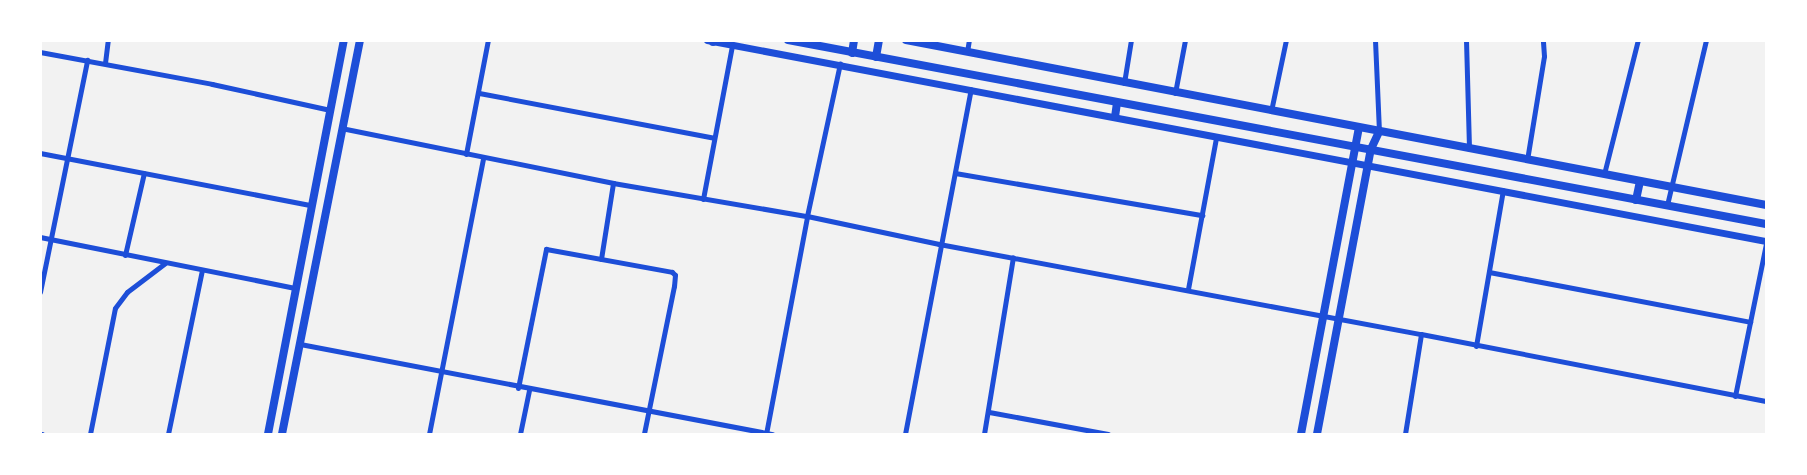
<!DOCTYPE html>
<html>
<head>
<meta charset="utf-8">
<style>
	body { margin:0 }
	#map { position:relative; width:1807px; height:475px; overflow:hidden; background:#f2f2f2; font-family:Cabin,sans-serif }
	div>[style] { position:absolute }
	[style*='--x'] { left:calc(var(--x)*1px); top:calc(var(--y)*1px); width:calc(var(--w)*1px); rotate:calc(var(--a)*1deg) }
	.minor>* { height:5px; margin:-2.5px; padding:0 2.5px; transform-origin:2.5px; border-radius:2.5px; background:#1d4ed8 }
	.tertiary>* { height:7px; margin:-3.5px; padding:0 3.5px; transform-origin:3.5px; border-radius:3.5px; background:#1d4ed8 }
	.secondary>* { height:8px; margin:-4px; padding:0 4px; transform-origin:4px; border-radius:4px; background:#1d4ed8 }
	.primary>* { height:8px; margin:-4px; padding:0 4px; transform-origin:4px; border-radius:4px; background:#1d4ed8 }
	span { translate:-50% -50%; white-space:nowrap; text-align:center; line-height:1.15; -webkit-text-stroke:4.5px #fff; paint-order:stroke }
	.frame { position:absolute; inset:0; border:42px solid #fff; pointer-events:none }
</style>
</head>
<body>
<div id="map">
	<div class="minor">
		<i style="--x:1375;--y:40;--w:92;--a:87.5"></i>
		<i style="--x:1466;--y:40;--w:109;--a:88.4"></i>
		<i style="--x:40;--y:52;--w:175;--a:10.5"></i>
		<i style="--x:212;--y:84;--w:121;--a:12.4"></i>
		<i style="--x:967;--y:52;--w:12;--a:-81"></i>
		<i style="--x:105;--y:63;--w:23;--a:-83"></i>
		<i style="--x:1124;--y:83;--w:44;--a:-80.8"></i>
		<i style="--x:479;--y:93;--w:239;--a:10.8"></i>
		<i style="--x:1175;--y:93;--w:54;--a:-79.3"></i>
		<i style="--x:1271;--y:111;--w:73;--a:-78.1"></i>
		<i style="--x:341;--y:128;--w:278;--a:11.4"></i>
		<i style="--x:613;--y:183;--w:197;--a:9.7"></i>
		<i style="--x:807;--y:216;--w:135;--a:12"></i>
		<i style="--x:939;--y:244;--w:490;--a:10.6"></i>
		<i style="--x:40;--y:153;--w:276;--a:10.9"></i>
		<i style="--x:466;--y:154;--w:116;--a:-79.1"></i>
		<i style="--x:1527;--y:160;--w:105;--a:-80.7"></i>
		<i style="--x:1544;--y:56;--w:16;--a:-94"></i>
		<i style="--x:955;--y:173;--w:251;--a:9.7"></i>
		<i style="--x:1604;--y:174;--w:138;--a:-75.8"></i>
		<i style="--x:703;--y:199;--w:157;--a:-79.3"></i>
		<i style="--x:1667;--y:205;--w:170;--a:-76.7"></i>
		<i style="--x:40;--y:237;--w:260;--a:11.3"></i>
		<i style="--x:125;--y:255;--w:84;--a:-77"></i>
		<i style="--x:601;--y:259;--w:77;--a:-81"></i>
		<i style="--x:1489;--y:272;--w:266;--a:10.8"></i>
		<i style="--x:1188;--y:289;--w:154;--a:-79.5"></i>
		<i style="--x:40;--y:292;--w:237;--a:-78.5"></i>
		<i style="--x:300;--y:344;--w:481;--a:10.8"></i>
		<i style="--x:1476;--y:346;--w:158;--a:-80.2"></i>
		<i style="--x:518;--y:388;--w:142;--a:-78.6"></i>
		<i style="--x:546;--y:249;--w:128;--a:10.3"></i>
		<i style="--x:672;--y:272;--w:4;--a:45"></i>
		<i style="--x:675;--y:275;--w:11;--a:95"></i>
		<i style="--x:674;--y:286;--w:151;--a:101.5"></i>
		<i style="--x:1735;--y:396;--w:155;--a:-78.5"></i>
		<i style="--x:989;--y:412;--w:121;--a:10.5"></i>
		<i style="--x:40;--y:434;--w:2;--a:0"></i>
		<i style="--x:90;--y:434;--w:128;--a:-78.8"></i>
		<i style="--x:115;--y:308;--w:20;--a:-53"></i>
		<i style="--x:127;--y:292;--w:48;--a:-37.3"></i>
		<i style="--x:168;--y:434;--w:167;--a:-78.3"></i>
		<i style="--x:429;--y:434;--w:281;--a:-78.9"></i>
		<i style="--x:520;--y:434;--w:45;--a:-78.4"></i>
		<i style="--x:766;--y:434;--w:222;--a:-79.3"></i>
		<i style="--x:807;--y:216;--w:156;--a:-77.8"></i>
		<i style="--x:905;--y:434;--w:351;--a:-79.2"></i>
		<i style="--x:984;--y:434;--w:179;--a:-80.7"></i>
		<i style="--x:1405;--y:434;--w:101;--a:-80.9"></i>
		<i style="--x:1421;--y:334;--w:351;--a:11"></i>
	</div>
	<div class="tertiary">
		<i style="--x:707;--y:40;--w:1078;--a:10.75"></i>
	</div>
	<div class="secondary">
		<i style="--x:788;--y:40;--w:995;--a:10.66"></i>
		<i style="--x:906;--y:40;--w:876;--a:10.86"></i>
		<i style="--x:713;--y:42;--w:2;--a:-90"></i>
		<i style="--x:852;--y:53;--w:13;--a:-81"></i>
		<i style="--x:876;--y:57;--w:17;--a:-80"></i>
		<i style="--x:1115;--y:117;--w:14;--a:-82"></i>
		<i style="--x:1636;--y:200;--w:19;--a:-78"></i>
		<i style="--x:1301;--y:434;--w:311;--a:-79.3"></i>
		<i style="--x:1317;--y:434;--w:290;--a:-79.3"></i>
		<i style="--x:1371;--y:149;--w:19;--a:-65"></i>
	</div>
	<div class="primary">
		<i style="--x:268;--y:434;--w:401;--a:-79.1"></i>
		<i style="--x:282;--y:434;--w:402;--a:-78.8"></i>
	</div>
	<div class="frame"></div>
</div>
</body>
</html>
